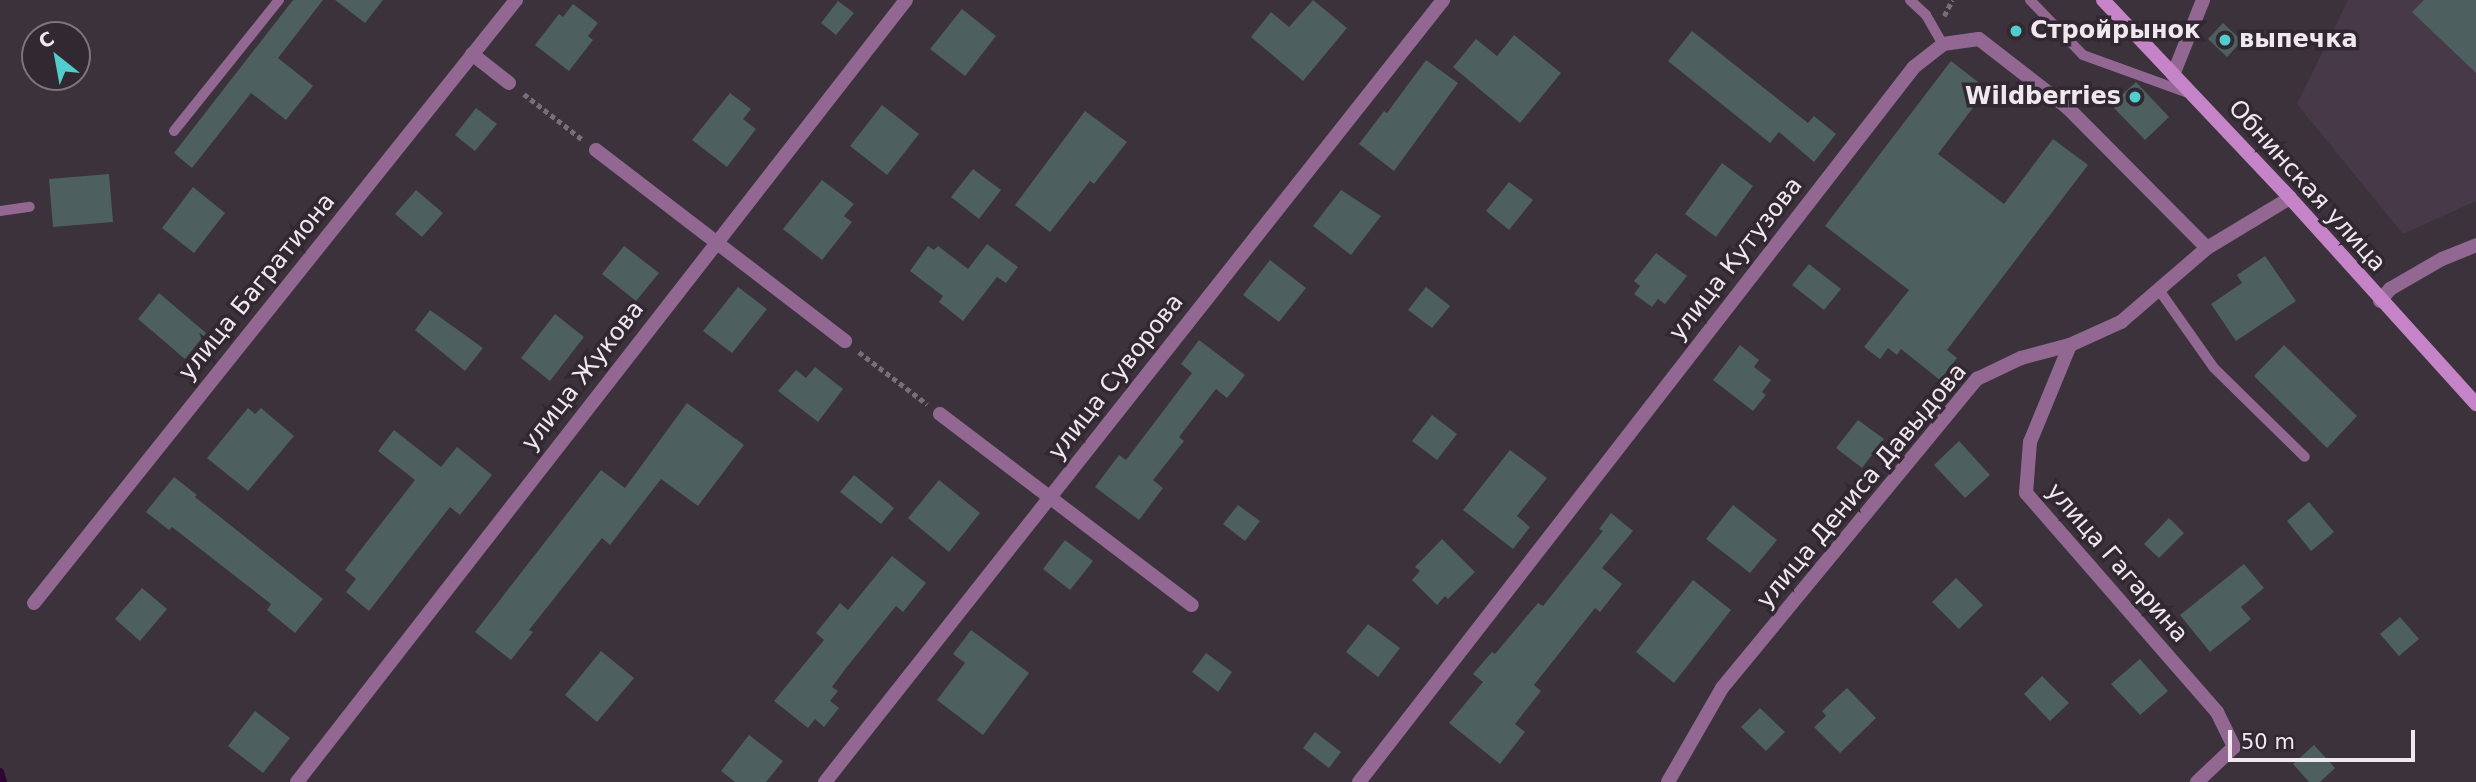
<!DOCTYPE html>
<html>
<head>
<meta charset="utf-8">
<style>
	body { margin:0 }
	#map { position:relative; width:2476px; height:782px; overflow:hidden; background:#3b323b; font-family:"DejaVu Sans",sans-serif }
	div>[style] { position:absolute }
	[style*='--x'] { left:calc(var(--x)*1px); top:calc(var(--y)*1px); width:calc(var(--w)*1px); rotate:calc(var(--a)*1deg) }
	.built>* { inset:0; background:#473947 }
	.stream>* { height:8px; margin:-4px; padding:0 4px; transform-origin:4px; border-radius:4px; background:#310434 }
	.building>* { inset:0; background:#4d5f5e }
	.path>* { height:4.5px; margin-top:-2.25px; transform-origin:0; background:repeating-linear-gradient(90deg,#776f77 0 5px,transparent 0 8.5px) }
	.lane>* { height:10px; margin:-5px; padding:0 5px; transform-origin:5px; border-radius:5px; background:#926893 }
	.street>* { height:14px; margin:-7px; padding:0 7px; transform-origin:7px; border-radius:7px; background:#926893 }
	.secondary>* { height:14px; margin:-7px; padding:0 7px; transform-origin:7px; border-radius:7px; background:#c583c8 }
	.dots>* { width:19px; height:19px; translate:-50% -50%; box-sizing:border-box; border:4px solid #312831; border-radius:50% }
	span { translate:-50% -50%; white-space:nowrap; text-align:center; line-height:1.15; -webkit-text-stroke:7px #312831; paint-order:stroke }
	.poi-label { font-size:24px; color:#efe9ef; font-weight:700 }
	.left { translate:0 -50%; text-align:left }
	.right { translate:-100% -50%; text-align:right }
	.street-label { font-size:24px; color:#efe9ef }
	.north { position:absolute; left:21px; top:21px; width:70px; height:70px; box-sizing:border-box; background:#312831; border:2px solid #7d757d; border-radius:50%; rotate:329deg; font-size:19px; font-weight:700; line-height:28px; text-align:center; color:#efe9ef }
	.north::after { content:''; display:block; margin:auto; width:24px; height:32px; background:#52cdcd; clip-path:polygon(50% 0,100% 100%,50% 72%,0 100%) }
	.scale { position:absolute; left:2228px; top:730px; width:187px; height:32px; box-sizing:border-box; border:4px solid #efe9ef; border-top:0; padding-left:9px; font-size:21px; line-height:24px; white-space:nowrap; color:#efe9ef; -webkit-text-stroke:5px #312831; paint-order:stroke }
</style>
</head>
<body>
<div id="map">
	<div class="built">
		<i style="clip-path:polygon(2348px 0,2476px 0,2476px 201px,2403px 234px,2297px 104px)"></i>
	</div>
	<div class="stream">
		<i style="--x:0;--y:772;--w:10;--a:73"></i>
	</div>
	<div class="building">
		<i style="clip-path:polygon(293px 0,323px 0,278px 58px,313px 86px,286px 120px,251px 93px,192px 168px,174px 153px)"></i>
		<i style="clip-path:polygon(335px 0,383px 0,365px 23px)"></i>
		<i style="clip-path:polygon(1313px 0,1347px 28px,1303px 81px,1251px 37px,1271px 12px,1289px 27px)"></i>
		<i style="clip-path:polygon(2424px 0,2476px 0,2476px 73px,2412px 12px)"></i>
		<i style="clip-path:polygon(838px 1px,854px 13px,836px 35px,821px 23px)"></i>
		<i style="clip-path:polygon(573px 4px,598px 23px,588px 36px,593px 40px,569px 71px,535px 45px,559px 14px,563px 17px)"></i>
		<i style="clip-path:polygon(962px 9px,996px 36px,965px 76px,930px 49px)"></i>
		<i style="clip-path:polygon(2223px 23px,2242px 41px,2227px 57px,2208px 39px)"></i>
		<i style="clip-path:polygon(1692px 31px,1808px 123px,1814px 116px,1836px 134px,1814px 162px,1779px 132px,1770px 143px,1668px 61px)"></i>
		<i style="clip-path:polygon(1514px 35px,1561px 73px,1520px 123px,1453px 67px,1476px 39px,1497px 56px)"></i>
		<i style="clip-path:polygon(1426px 60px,1458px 83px,1394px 171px,1359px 144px,1384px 111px,1387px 113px)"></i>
		<i style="clip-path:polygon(1951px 61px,1987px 89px,1938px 154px,2004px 204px,2053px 139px,2088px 165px,1947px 350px,1957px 358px,1940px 380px,1901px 349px,1897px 355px,1888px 348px,1880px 359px,1864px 347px,1909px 290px,1825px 226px)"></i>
		<i style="clip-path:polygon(2136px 82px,2169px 117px,2145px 140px,2111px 105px)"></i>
		<i style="clip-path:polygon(730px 93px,751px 109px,743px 119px,756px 129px,727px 167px,692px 140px)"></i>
		<i style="clip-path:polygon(882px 105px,919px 134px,887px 175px,850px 146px)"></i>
		<i style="clip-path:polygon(476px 108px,497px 124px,475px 151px,455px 135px)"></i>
		<i style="clip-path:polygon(1085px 111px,1127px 142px,1094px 184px,1090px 181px,1050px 232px,1015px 205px)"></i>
		<i style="clip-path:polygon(1722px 163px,1753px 186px,1716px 237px,1685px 214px)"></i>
		<i style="clip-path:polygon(973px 169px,1001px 190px,979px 219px,951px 197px)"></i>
		<i style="clip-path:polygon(109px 174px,113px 222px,53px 227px,49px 179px)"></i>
		<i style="clip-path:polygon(822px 180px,854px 204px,844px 216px,852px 222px,822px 260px,783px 229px)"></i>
		<i style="clip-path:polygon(1509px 182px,1533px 200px,1509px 230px,1486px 211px)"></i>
		<i style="clip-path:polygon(193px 187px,225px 213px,194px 253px,162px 228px)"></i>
		<i style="clip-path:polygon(416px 190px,443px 213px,422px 237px,395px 214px)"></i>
		<i style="clip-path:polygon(1341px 190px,1381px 216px,1351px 255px,1313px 226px)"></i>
		<i style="clip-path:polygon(987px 244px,1018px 267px,1006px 283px,997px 277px,963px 321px,939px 302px,943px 296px,910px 271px,928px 246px,934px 250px,938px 246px,968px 269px)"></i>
		<i style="clip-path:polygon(624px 246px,659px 273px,636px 301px,602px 274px)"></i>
		<i style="clip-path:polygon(1656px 253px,1687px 276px,1665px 304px,1658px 299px,1652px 307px,1634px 294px,1640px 286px,1634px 281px)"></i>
		<i style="clip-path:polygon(2265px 256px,2296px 301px,2236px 341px,2211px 304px,2242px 283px,2237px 275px)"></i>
		<i style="clip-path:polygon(1270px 260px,1306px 288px,1279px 322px,1243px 295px)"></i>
		<i style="clip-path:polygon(1809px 264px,1841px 289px,1824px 310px,1792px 285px)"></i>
		<i style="clip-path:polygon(738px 287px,767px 309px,732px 353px,703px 331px)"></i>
		<i style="clip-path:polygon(1426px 287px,1450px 306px,1432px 328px,1408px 310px)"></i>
		<i style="clip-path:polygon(159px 293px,206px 333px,185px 359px,138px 319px)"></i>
		<i style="clip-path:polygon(430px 310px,483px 348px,465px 371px,415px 330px)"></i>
		<i style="clip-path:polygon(555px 314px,584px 337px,550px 381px,521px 358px)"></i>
		<i style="clip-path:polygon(1199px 340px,1245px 375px,1227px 398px,1216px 389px,1179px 437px,1184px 441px,1153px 480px,1163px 488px,1139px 520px,1095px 487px,1119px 455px,1126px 460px,1192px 373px,1181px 364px)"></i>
		<i style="clip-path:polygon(1740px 345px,1759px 360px,1754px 367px,1771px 380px,1762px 392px,1766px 395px,1753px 411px,1713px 380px)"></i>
		<i style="clip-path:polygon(2284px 345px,2357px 416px,2327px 448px,2254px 376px)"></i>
		<i style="clip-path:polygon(815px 367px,843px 389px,818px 422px,778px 391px,796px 370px,806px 378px)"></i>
		<i style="clip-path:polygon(687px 403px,744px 445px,698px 506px,661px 479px,610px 545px,602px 538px,529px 630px,533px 632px,511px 660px,475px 632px,601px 470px,625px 488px)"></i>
		<i style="clip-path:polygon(248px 408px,255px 414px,261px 408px,294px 436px,248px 491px,207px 458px)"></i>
		<i style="clip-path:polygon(1432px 415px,1457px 434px,1437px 460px,1412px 441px)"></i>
		<i style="clip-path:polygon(1858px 420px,1884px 439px,1862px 468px,1836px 448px)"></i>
		<i style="clip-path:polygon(394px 430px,441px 467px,457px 447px,492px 475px,460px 515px,450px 507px,369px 611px,346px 592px,356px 579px,345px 570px,415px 480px,378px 451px)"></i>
		<i style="clip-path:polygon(1959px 441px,1990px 475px,1965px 498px,1934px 465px)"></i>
		<i style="clip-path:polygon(1510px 450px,1547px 478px,1517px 516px,1530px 527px,1513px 549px,1463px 510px)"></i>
		<i style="clip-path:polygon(854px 475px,894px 508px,881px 524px,840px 492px)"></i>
		<i style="clip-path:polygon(174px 477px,197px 495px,195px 497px,323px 599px,295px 633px,267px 610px,271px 604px,172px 527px,169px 530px,146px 512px)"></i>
		<i style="clip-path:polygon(939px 480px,980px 513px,949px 552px,908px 518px)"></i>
		<i style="clip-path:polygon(2309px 502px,2334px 532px,2311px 551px,2287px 521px)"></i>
		<i style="clip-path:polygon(1238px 505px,1260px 521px,1245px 541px,1223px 524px)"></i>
		<i style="clip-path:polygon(1733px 505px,1777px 540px,1750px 573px,1706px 539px)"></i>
		<i style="clip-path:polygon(1611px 513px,1633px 531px,1602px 568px,1622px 584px,1600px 612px,1595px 608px,1534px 685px,1541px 691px,1515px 724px,1525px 732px,1500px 764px,1449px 723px,1483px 682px,1473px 674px,1492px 652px,1495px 654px,1538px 603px,1543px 606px,1603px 531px,1599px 529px)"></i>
		<i style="clip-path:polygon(2169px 518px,2184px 533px,2159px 558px,2144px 544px)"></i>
		<i style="clip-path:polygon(1442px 539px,1475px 572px,1448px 599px,1445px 596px,1437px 605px,1412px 580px,1420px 571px,1415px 567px)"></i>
		<i style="clip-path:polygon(1065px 540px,1093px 561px,1070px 590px,1043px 569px)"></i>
		<i style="clip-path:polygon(892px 556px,926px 583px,903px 612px,896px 606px,846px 668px,832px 687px,838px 691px,830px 701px,839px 708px,824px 727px,815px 719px,808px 728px,774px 701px,824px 640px,816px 633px,840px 603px,848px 610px)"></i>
		<i style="clip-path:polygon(2244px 564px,2264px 588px,2241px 607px,2251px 619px,2210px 652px,2180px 615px)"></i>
		<i style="clip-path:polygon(1956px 578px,1983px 605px,1959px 629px,1932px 602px)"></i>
		<i style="clip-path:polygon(1693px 580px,1731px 610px,1674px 683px,1636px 652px)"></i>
		<i style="clip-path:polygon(142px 588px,167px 609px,140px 641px,115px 619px)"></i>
		<i style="clip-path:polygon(2400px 617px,2419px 639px,2399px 656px,2380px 634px)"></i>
		<i style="clip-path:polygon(1368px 624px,1400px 648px,1378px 677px,1346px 652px)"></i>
		<i style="clip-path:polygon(971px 630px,1029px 673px,983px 735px,937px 700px,965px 663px,953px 654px)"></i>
		<i style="clip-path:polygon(601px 651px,634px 678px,597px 722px,565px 695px)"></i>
		<i style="clip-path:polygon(1206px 653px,1232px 672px,1218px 692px,1192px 672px)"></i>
		<i style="clip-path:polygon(2140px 659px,2168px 691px,2140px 715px,2111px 684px)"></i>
		<i style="clip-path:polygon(2042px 676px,2069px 703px,2050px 721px,2024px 694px)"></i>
		<i style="clip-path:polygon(1847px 688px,1876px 718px,1840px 753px,1814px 727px,1826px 716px,1822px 711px)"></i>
		<i style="clip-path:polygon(1760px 708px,1785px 732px,1766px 751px,1741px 727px)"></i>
		<i style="clip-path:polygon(255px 711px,290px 738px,263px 773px,228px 746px)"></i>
		<i style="clip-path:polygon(1315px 732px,1341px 752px,1329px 768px,1303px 748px)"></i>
		<i style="clip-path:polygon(749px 735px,783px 761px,766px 782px,735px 782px,721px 771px)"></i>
		<i style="clip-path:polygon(2314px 745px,2335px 768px,2320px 782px,2309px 782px,2293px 764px)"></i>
	</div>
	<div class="path">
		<i style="--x:1944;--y:16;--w:18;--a:-63"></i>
		<i style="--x:524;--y:94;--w:75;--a:37.9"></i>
		<i style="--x:859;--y:352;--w:86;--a:37.4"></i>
	</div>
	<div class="lane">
		<i style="--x:1910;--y:0;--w:22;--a:43"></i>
		<i style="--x:1926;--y:15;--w:34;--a:60"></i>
		<i style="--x:2030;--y:0;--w:76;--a:46.1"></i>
		<i style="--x:2083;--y:55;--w:115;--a:19.9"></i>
		<i style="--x:174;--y:131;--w:168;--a:-51.3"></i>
		<i style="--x:0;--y:211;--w:30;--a:-8"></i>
		<i style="--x:2159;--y:290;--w:95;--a:54.8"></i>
		<i style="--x:2214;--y:368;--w:127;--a:44.4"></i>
	</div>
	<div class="street">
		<i style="--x:472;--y:54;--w:47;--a:38.1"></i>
		<i style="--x:2173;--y:75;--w:81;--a:-68.2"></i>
		<i style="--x:596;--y:150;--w:314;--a:37.5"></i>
		<i style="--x:2380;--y:301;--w:16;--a:-50"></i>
		<i style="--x:2390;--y:289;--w:60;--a:-30"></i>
		<i style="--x:2442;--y:259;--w:37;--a:-22"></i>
		<i style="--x:2070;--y:345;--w:105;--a:112.4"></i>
		<i style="--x:2030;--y:442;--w:51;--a:94.5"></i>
		<i style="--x:2026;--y:493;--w:291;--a:48.9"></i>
		<i style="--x:2217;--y:712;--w:39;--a:64"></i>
		<i style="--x:2234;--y:747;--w:51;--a:136.6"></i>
		<i style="--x:940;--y:414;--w:316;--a:37.2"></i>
		<i style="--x:34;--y:603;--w:772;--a:-51.36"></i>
		<i style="--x:297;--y:782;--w:991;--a:-52.09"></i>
		<i style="--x:825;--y:782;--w:997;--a:-51.68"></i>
		<i style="--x:1359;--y:782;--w:905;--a:-52.18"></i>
		<i style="--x:1914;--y:67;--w:37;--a:-38"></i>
		<i style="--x:1943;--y:44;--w:36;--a:-8"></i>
		<i style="--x:1979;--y:39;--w:113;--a:37.8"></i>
		<i style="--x:2068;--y:108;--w:197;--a:45.2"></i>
		<i style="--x:1668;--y:782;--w:108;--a:-60.1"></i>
		<i style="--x:1722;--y:688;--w:401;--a:-50.5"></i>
		<i style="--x:1977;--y:379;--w:49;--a:-25.5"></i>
		<i style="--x:2021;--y:358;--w:51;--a:-14.9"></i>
		<i style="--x:2070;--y:345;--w:56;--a:-24.3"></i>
		<i style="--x:2121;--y:322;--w:113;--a:-40.7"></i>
		<i style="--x:2207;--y:248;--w:97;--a:-31.1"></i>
	</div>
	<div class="secondary">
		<i style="--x:2103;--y:0;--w:272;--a:46.6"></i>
		<i style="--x:2290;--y:198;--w:278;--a:47.9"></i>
	</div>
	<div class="dots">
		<i style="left:2016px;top:31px;background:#52cdcd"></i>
		<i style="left:2225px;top:40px;background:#52cdcd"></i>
		<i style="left:2135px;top:97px;background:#52cdcd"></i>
	</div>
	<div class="poi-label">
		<span class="left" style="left:2030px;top:31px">Стройрынок</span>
		<span class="left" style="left:2239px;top:40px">выпечка</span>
		<span class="right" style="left:2121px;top:97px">Wildberries</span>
	</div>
	<div class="street-label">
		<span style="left:2307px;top:186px;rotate:48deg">Обнинская улица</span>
		<span style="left:1736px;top:259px;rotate:-52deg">улица Кутузова</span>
		<span style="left:257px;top:287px;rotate:-51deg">улица Багратиона</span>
		<span style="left:583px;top:376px;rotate:-52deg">улица Жукова</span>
		<span style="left:1116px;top:377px;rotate:-52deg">улица Суворова</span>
		<span style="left:1862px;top:486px;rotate:-50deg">улица Дениса Давыдова</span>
		<span style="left:2117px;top:563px;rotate:49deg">улица Гагарина</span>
	</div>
	<div class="north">С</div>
	<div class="scale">50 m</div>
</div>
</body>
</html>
